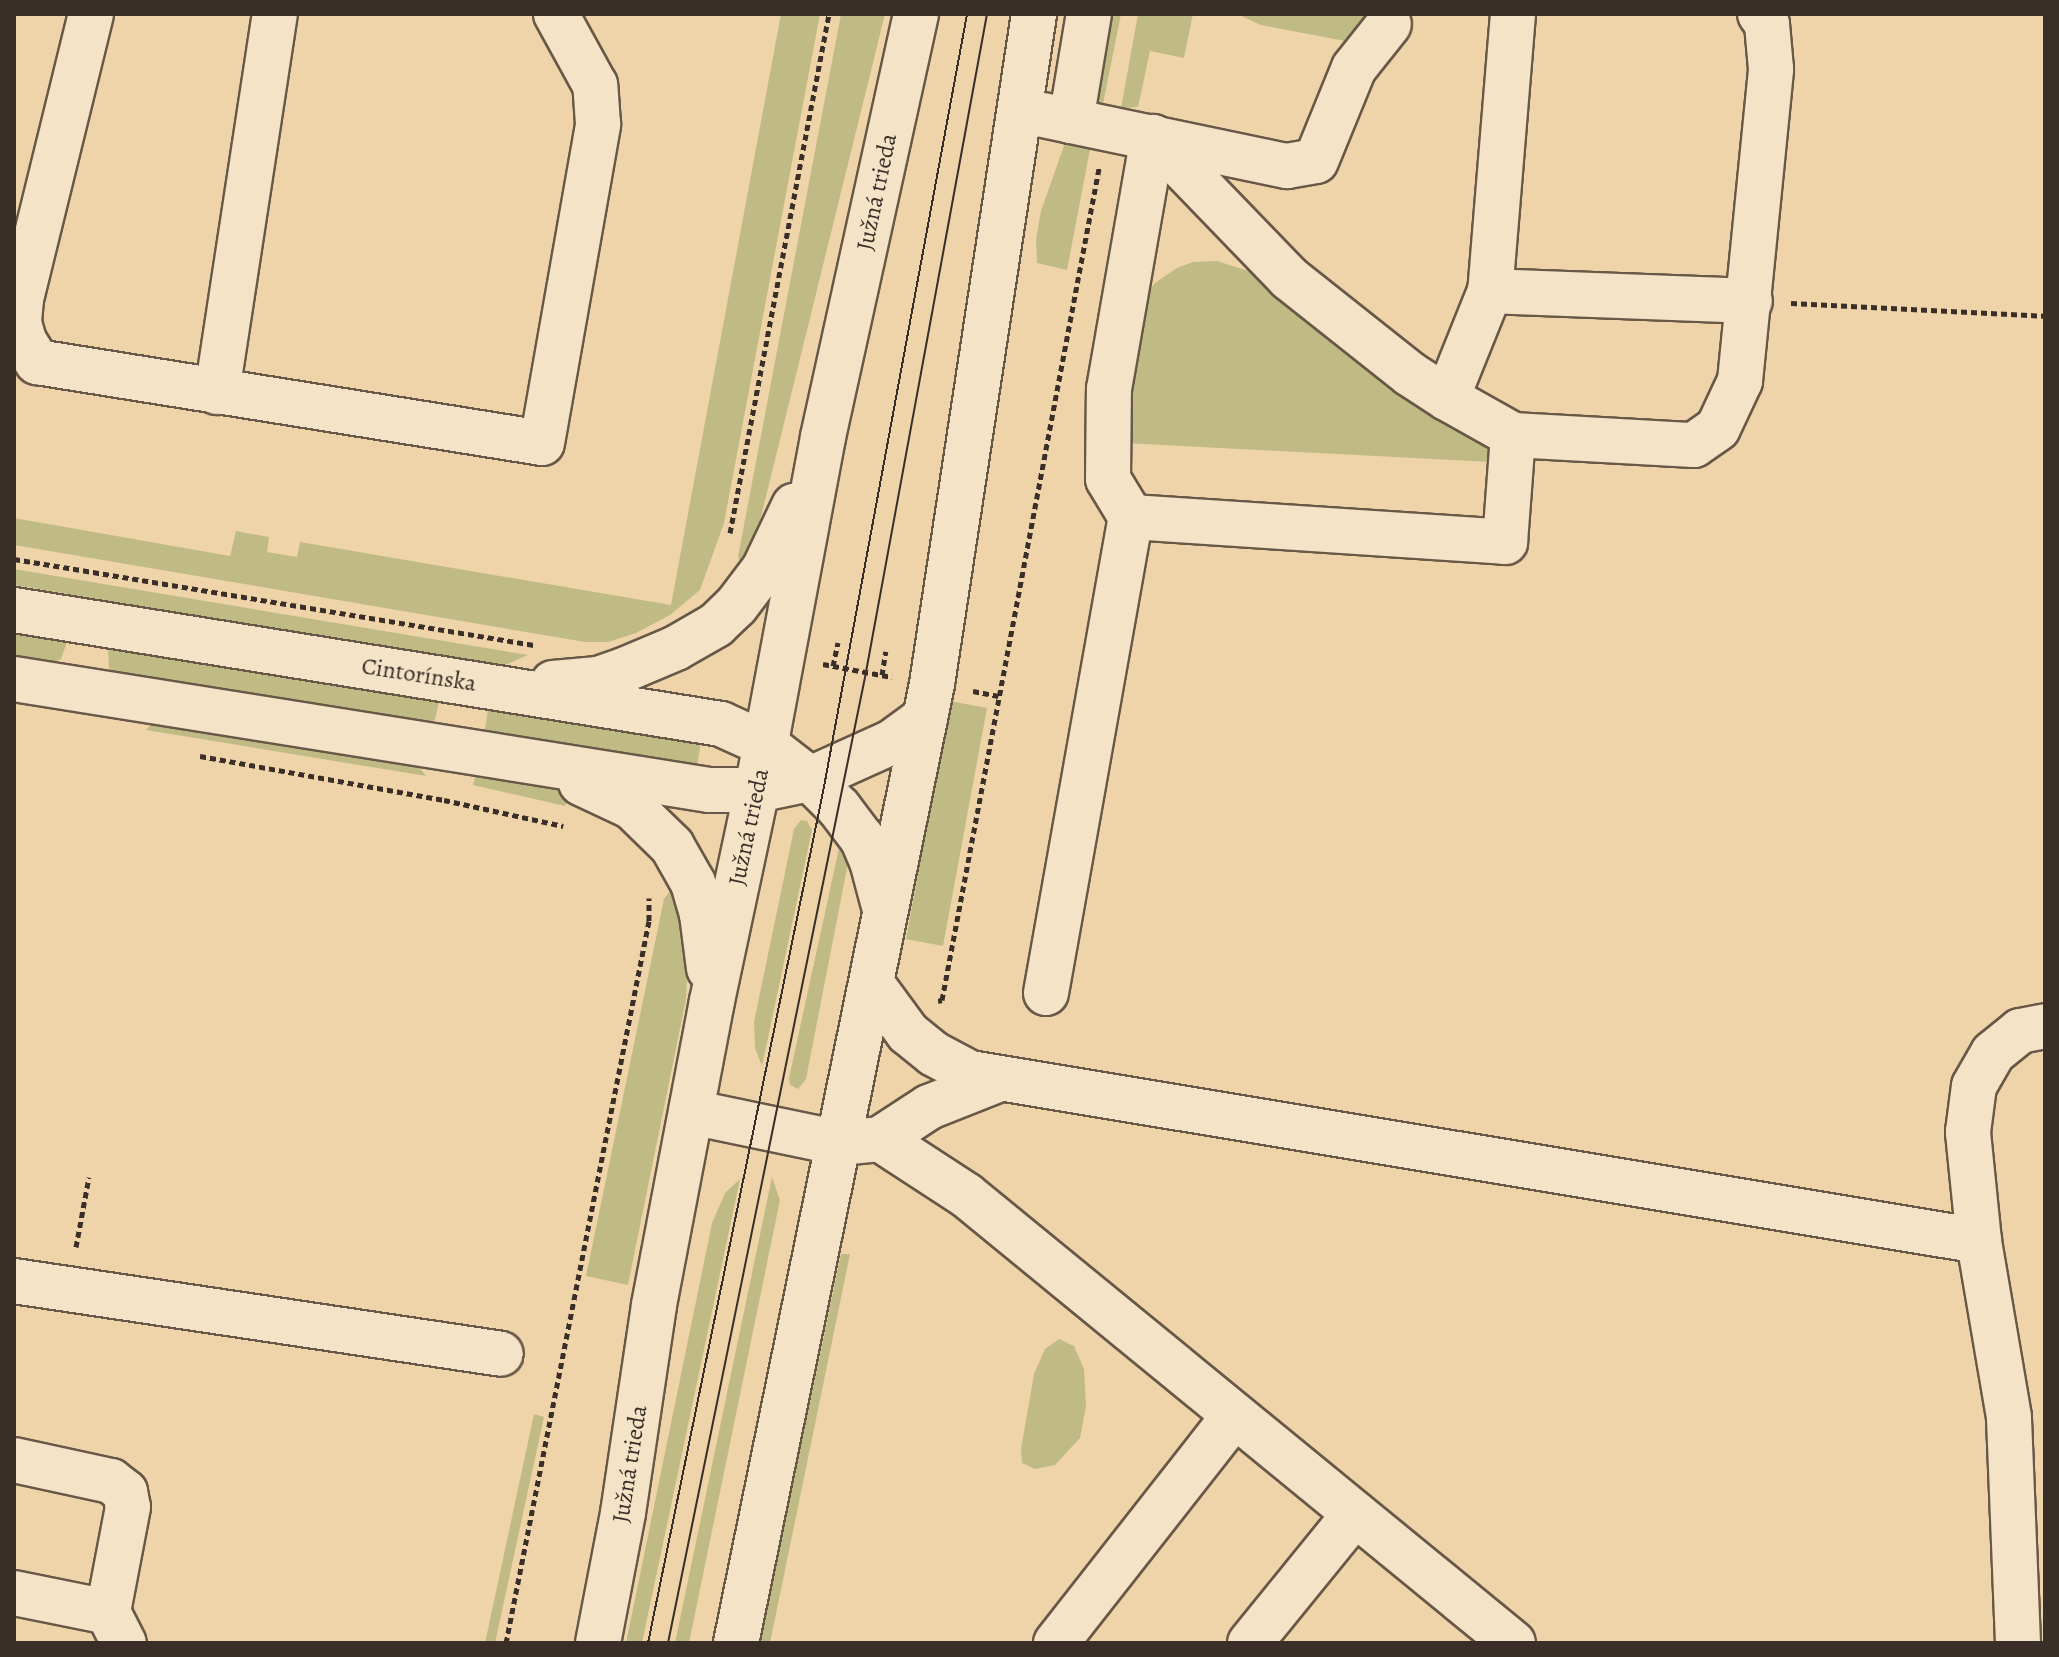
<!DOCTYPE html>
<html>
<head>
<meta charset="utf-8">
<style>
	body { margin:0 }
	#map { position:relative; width:2059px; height:1657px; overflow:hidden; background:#f0d4a9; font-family:Alegreya,serif }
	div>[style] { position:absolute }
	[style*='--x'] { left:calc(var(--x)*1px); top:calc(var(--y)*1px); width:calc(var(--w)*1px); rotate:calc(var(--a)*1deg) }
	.green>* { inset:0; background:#c0bb84 }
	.path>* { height:5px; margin-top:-2.5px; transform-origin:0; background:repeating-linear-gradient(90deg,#3a2f28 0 6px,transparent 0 10px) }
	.roads { filter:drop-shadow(2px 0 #685848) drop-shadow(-2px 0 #685848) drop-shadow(0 2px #685848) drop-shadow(0 -2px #685848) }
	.minor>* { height:44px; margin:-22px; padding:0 22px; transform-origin:22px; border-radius:22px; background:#f5e3c7 }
	.tram>* { height:2px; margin:-1px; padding:0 1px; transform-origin:1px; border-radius:1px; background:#3a2f28 }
	span { translate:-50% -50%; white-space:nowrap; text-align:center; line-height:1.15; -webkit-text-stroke:6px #f5e3c7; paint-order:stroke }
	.street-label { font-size:24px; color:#3a2f28 }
	.frame { position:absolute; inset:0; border:16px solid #3a2f28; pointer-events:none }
</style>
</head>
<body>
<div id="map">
	<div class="green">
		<i style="clip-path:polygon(781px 14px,820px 14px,724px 523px,700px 590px,670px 615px,636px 633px,608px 642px,585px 642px,14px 545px,14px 518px,230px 556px,236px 531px,269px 537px,267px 552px,297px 557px,300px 542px,671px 605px)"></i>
		<i style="clip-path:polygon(841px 14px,885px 14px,755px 541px,742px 568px,738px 557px,744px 525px)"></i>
		<i style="clip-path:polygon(1103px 14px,1121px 14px,1103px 104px,1085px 104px)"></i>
		<i style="clip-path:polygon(1138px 14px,1193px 14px,1184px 58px,1150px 51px,1138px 107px,1121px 108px)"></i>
		<i style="clip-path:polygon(1237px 14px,1390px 14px,1345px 41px,1261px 25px)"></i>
		<i style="clip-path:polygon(1066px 140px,1091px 144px,1067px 270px,1037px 263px,1036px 239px,1041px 211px)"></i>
		<i style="clip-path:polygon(1217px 261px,1261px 275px,1491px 445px,1491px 462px,1125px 443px,1127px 396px,1144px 297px,1155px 283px,1177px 268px,1193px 262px)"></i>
		<i style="clip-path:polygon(14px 569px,528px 655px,503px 666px,479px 663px,14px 585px)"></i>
		<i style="clip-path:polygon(14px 624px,62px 635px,67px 642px,61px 659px,53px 662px,14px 657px)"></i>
		<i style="clip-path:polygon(113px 646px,433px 695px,439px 702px,435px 719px,429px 724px,115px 674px,109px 668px,108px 651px)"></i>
		<i style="clip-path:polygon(950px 701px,987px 708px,943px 946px,906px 939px)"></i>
		<i style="clip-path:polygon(489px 703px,702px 737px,696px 771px,484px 736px)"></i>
		<i style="clip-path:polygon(154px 721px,417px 764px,426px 776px,146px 730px)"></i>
		<i style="clip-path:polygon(484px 772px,574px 791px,565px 806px,473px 785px,476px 773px)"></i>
		<i style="clip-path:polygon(801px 820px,807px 821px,812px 830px,762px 1066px,755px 1048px,754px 1022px,794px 829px)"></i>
		<i style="clip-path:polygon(843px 846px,848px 863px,806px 1079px,798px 1089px,790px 1085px,789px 1078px,839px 848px)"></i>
		<i style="clip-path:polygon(675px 884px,688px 957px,686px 999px,628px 1285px,586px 1276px,664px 899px)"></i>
		<i style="clip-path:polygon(772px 1177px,780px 1200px,689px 1643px,675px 1643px)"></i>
		<i style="clip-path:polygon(740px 1179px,642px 1643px,626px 1643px,712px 1223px,725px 1193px)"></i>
		<i style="clip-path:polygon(841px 1254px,850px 1254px,770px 1643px,760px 1643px)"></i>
		<i style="clip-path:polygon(1059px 1339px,1074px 1346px,1084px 1369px,1086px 1406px,1080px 1438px,1055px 1465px,1035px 1469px,1022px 1463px,1021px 1449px,1034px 1374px,1045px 1349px)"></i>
		<i style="clip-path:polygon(534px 1414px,544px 1417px,495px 1643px,485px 1643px)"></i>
	</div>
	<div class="path">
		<i style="--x:1791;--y:303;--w:254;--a:2.9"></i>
		<i style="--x:730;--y:533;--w:528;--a:-79.2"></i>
		<i style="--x:14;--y:559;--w:527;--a:9.39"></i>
		<i style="--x:823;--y:664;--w:70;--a:10.7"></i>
		<i style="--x:833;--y:666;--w:24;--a:-78"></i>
		<i style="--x:882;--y:675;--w:24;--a:-81"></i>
		<i style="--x:973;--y:691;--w:26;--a:11"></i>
		<i style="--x:200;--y:756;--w:248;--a:10.2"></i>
		<i style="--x:444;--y:800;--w:122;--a:12.3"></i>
		<i style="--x:938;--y:1001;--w:4;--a:-14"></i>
		<i style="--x:942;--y:1000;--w:847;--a:-79.31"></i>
		<i style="--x:76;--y:1247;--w:71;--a:-79.5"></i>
		<i style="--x:506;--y:1643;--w:736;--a:-78.8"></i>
		<i style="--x:649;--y:921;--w:23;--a:-90"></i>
	</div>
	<div class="roads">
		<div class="minor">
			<i style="--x:91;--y:14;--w:293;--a:103.8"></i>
			<i style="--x:21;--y:299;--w:24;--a:95"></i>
			<i style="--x:19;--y:323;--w:19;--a:74"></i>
			<i style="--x:24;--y:341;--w:25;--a:58"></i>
			<i style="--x:37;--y:362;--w:511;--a:9.11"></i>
			<i style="--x:542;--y:443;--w:324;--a:-80"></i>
			<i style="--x:598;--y:124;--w:39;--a:-94"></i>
			<i style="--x:595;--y:85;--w:81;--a:-118.8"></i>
			<i style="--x:1513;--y:14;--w:278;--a:94.7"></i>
			<i style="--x:1490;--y:291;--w:260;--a:2.2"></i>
			<i style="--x:1043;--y:115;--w:29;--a:12"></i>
			<i style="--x:1071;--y:121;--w:109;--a:-80.5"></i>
			<i style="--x:1071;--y:121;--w:221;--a:11.8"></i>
			<i style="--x:1287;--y:166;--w:29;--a:-10"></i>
			<i style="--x:1316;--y:161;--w:100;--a:-67.8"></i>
			<i style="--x:1354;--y:68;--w:56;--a:-51.5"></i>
			<i style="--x:217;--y:392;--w:382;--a:-81.3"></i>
			<i style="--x:1447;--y:398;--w:115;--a:-68.1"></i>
			<i style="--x:1131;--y:517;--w:375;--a:3.8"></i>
			<i style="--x:1505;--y:542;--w:107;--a:-85.7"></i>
			<i style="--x:14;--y:610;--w:716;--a:9.16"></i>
			<i style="--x:721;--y:724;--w:48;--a:24.4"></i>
			<i style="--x:765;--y:744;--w:57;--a:37.9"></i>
			<i style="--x:810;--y:779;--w:41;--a:45"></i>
			<i style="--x:839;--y:808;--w:38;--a:53"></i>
			<i style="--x:862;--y:838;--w:25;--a:67"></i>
			<i style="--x:872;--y:861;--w:47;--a:75.1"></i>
			<i style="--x:14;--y:679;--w:704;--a:9.07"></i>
			<i style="--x:709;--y:790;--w:48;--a:0"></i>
			<i style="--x:757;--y:790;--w:54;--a:-11.7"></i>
			<i style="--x:810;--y:779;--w:90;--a:-24.3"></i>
			<i style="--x:892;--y:742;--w:41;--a:-36"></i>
			<i style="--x:553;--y:683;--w:45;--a:-5.1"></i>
			<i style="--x:598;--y:679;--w:28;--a:-19"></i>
			<i style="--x:624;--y:670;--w:56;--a:-22.9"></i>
			<i style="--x:676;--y:648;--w:46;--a:-29.9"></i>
			<i style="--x:716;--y:625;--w:28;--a:-44"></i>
			<i style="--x:736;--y:606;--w:46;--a:-52.9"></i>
			<i style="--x:764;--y:569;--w:70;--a:-64.5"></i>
			<i style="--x:581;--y:783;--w:56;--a:25.2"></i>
			<i style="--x:632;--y:807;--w:56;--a:44.3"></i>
			<i style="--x:672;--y:846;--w:43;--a:60.4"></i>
			<i style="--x:693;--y:883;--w:32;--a:74"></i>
			<i style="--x:702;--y:914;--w:55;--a:82.7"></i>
			<i style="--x:872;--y:984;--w:61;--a:53.7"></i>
			<i style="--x:908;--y:1033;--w:33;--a:39"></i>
			<i style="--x:934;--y:1054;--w:41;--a:27.8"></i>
			<i style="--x:970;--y:1073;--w:1023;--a:9.45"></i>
			<i style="--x:1046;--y:993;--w:484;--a:-79.9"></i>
			<i style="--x:1131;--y:517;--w:44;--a:-121.2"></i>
			<i style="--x:1108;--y:479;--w:90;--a:-89.4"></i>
			<i style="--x:1109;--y:389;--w:256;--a:-80.1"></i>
			<i style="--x:1153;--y:137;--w:196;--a:46"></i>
			<i style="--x:1289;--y:278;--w:154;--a:38.4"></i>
			<i style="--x:1410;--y:374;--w:44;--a:33"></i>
			<i style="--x:1447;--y:398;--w:76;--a:29.3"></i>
			<i style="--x:1513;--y:435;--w:181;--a:3.2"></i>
			<i style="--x:1694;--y:445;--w:29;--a:-35"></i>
			<i style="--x:1718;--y:428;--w:52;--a:-64.9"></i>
			<i style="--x:1740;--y:381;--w:314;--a:-84.3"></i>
			<i style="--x:1771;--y:69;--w:45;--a:-95.1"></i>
			<i style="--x:1767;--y:24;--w:12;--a:-125"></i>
			<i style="--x:691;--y:1112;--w:152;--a:11.8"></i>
			<i style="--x:840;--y:1143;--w:40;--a:-5.7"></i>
			<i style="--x:880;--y:1139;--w:59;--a:-33.1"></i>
			<i style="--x:929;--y:1107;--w:76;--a:-21.5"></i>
			<i style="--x:880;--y:1139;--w:103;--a:33.1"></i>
			<i style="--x:966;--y:1195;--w:707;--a:39.32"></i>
			<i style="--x:14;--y:1281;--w:492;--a:8.5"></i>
			<i style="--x:14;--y:1460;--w:99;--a:12.2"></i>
			<i style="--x:111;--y:1481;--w:18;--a:38"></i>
			<i style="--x:125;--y:1492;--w:15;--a:79"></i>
			<i style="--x:128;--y:1507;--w:107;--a:100.8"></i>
			<i style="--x:108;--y:1612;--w:35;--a:63"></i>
			<i style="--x:14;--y:1593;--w:96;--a:11.4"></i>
			<i style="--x:598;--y:1643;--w:132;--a:-79.1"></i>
			<i style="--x:623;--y:1513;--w:210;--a:-81.5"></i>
			<i style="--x:654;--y:1305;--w:309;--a:-79.2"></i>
			<i style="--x:712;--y:1001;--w:216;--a:-78"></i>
			<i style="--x:757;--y:790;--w:359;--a:-79.4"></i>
			<i style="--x:823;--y:437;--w:433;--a:-77.6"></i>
			<i style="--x:736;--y:1643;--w:979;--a:-78.45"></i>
			<i style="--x:932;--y:684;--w:678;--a:-81.34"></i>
			<i style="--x:1056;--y:1643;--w:288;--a:-51.9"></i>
			<i style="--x:1250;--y:1643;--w:166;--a:-50.9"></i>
			<i style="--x:2018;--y:1643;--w:226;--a:-92.3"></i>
			<i style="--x:2009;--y:1417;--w:179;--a:-99.7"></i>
			<i style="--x:1979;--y:1241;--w:110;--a:-95.8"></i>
			<i style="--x:1968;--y:1132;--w:46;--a:-82.6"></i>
			<i style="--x:1974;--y:1086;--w:38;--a:-60"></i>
			<i style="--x:1993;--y:1053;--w:35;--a:-39"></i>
			<i style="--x:2020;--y:1031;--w:25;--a:-11"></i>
		</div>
	</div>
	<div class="tram">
		<i style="--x:648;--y:1643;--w:869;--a:-78.38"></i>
		<i style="--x:823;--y:792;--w:791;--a:-79.51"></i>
		<i style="--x:668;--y:1643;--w:991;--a:-78.47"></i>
		<i style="--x:866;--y:672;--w:669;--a:-79.58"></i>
	</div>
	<div class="street-label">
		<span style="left:877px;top:192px;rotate:-78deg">Južná trieda</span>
		<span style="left:419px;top:675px;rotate:9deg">Cintorínska</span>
		<span style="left:749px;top:827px;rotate:-78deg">Južná trieda</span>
		<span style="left:630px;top:1464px;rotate:-81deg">Južná trieda</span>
	</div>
	<div class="frame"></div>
</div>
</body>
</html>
